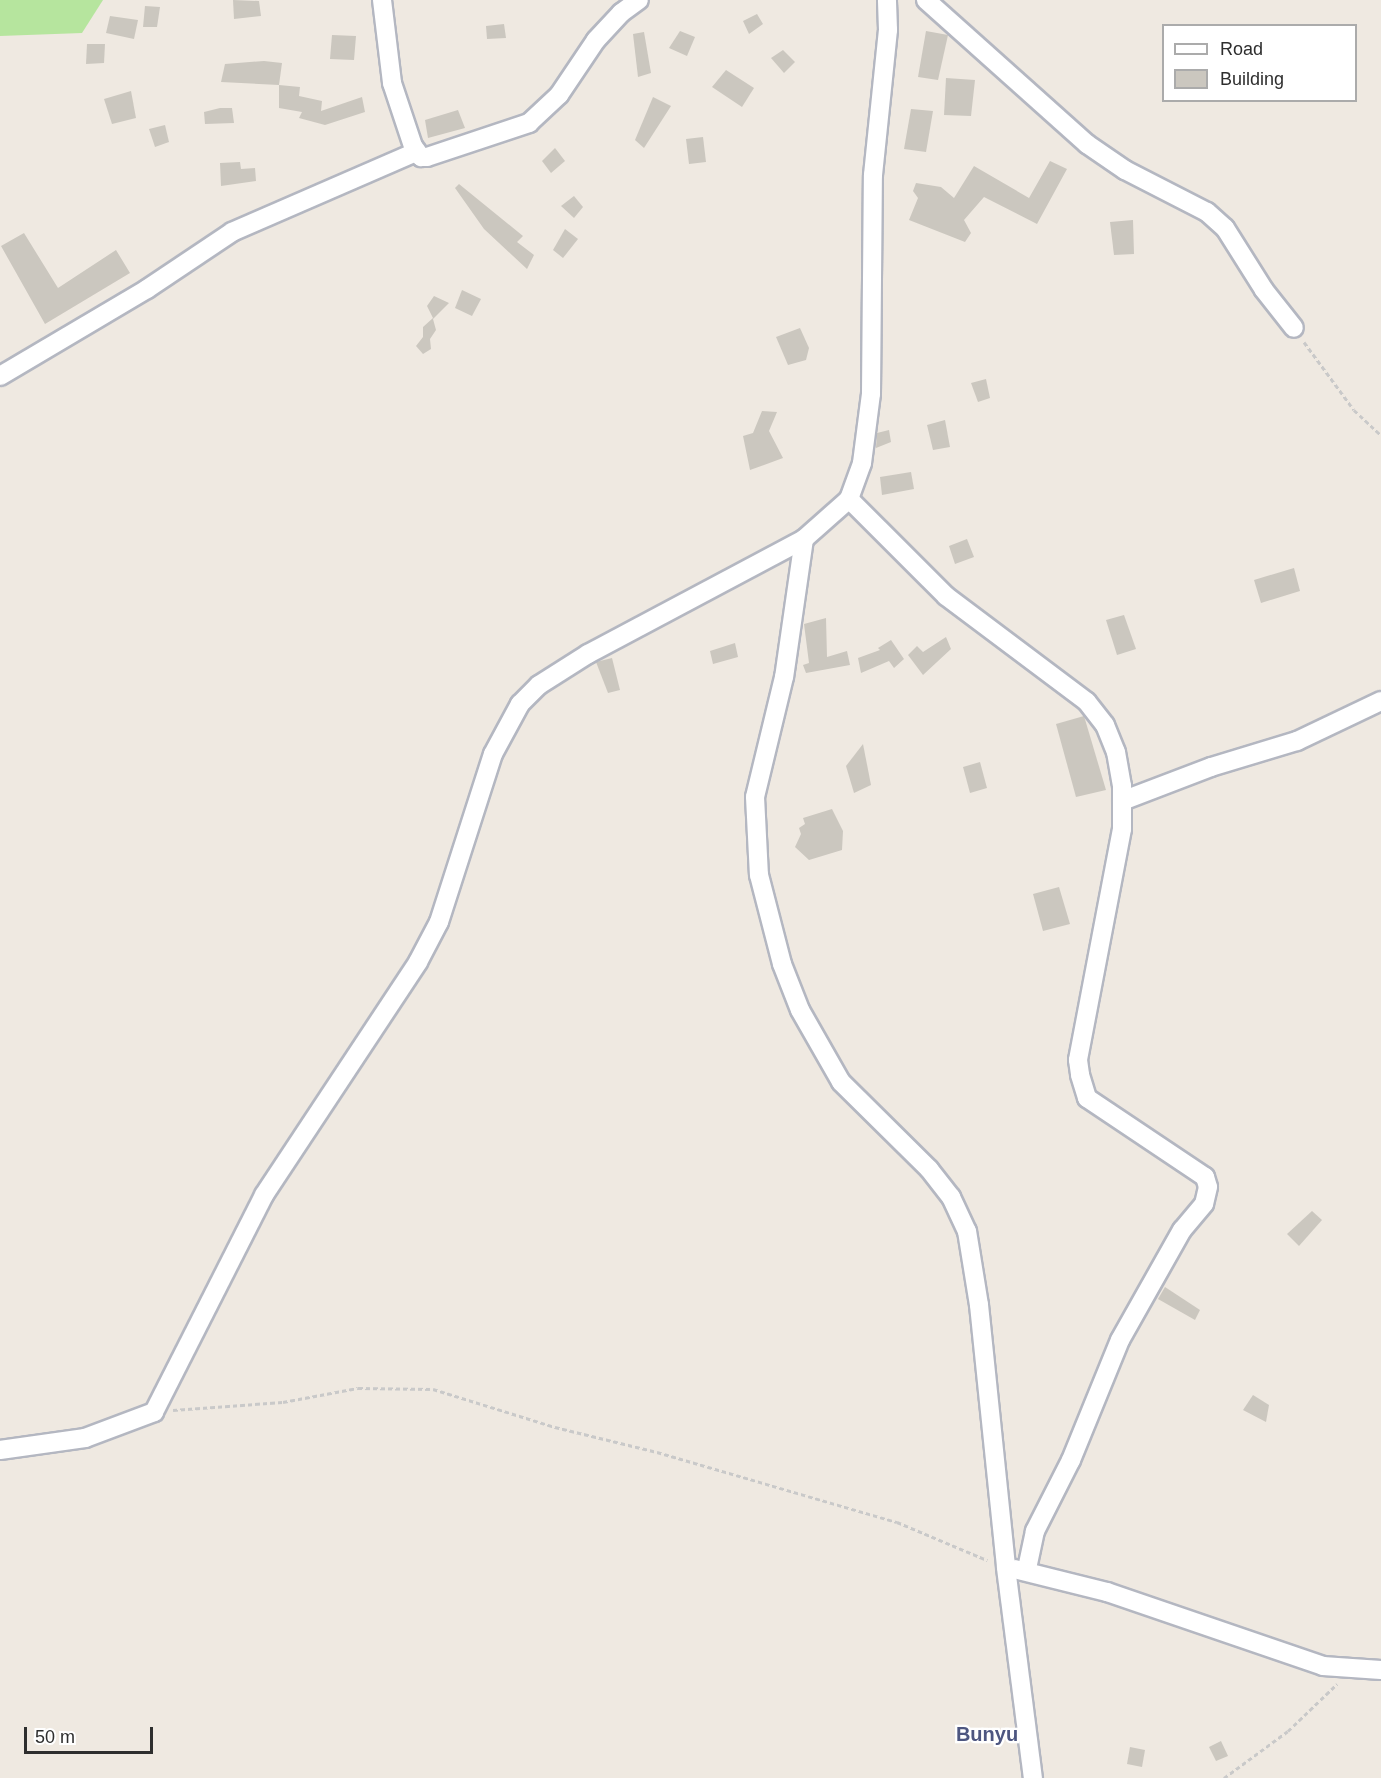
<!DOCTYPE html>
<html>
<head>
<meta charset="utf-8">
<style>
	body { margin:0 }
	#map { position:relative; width:1381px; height:1778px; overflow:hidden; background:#efe9e1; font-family:Arial,sans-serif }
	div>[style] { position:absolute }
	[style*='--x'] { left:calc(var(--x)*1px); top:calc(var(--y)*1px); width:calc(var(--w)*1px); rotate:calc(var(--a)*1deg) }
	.green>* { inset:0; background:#b6e59e }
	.building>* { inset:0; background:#cbc7bf }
	.path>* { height:3px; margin-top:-1.5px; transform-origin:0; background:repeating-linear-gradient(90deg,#c9c9c9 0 4.5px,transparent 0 7.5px) }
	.roads { filter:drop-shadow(2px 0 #b4b7c1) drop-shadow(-2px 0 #b4b7c1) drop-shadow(0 2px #b4b7c1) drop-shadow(0 -2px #b4b7c1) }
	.minor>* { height:18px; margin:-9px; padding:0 9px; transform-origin:9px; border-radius:9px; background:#fff }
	span { translate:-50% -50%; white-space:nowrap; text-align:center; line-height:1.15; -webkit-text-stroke:4.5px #fff; paint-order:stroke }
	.quarter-label { font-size:20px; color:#4d5680; font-weight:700 }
	.legend { position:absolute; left:1162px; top:24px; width:195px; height:78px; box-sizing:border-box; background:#fff; border:2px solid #ababab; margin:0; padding:8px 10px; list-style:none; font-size:18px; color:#2e2e2e }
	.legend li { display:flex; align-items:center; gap:12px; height:30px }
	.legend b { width:30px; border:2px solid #ababab }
	.scale { position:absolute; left:24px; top:1727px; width:129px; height:27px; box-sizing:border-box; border:3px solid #2e2e2e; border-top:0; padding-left:8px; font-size:18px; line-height:21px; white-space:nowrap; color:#2e2e2e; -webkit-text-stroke:4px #fff; paint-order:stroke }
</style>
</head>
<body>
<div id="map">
	<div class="green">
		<i style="clip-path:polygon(0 0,103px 0,82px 33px,0 36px)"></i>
	</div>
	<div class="building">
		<i style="clip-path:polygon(233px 0,259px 1px,261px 16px,234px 19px)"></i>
		<i style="clip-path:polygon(145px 6px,160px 7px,157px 27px,143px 27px)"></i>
		<i style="clip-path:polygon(757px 14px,763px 24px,749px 34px,743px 21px)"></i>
		<i style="clip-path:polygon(110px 16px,138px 20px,134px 39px,106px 33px)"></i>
		<i style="clip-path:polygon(504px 24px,506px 38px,487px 39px,486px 26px)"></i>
		<i style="clip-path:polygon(680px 31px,695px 37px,687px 56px,669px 48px)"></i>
		<i style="clip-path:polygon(926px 31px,948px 35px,938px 80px,918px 77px)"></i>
		<i style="clip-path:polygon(644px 32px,651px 73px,638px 77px,633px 34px)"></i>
		<i style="clip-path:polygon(332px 35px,356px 36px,354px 60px,330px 59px)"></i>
		<i style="clip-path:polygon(87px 44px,105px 44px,104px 63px,86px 64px)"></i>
		<i style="clip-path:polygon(783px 50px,795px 62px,784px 73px,771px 58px)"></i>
		<i style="clip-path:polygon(264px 61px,282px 63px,279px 85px,221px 82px,225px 64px)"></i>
		<i style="clip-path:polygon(726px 70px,754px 88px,742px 107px,712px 87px)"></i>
		<i style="clip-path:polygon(946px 78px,975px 80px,971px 116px,944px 115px)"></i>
		<i style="clip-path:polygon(279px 85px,300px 87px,299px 96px,322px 101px,321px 111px,362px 97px,365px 112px,325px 125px,299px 118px,302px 112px,279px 108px)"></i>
		<i style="clip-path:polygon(131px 91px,136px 118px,112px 124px,104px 99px)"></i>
		<i style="clip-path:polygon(653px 97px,671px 106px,644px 148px,635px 140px)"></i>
		<i style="clip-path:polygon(220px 108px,232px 108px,234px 123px,205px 124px,204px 112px)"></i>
		<i style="clip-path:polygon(911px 109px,933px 111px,926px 152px,904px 149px)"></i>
		<i style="clip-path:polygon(458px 110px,465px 128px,428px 138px,425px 120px)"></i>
		<i style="clip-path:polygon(165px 125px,169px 142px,155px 147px,149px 129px)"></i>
		<i style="clip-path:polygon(703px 137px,706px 162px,689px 164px,686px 139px)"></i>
		<i style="clip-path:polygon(555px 148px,565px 161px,551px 173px,542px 161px)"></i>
		<i style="clip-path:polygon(1050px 161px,1067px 169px,1037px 224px,984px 197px,964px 220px,971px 233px,965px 242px,909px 220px,918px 198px,913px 191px,916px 183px,941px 187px,954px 198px,974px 166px,1029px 198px)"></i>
		<i style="clip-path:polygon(240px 162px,241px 169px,255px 168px,256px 181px,221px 186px,220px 163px)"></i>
		<i style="clip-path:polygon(459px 184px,523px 236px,517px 242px,534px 255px,527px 269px,484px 229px,455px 188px)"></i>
		<i style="clip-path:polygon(574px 196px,583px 207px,574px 218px,561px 206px)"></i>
		<i style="clip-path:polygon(1133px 220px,1134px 254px,1114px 255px,1110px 222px)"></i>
		<i style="clip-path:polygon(565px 229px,578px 239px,563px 258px,553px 250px)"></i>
		<i style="clip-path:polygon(24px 233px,58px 288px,116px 250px,130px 273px,45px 324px,1px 246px)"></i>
		<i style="clip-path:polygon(462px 290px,481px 299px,472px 316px,455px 308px)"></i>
		<i style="clip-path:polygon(434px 296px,449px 303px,433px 319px,436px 330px,430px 339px,431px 349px,423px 354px,416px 346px,423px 337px,423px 327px,433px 318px,427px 306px)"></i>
		<i style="clip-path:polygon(800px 328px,809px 348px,806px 360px,788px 365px,776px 337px)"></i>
		<i style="clip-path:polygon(986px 379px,990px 398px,978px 402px,971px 383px)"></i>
		<i style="clip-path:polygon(762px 411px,777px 412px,769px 431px,783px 458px,750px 470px,743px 436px,753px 433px)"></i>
		<i style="clip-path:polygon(945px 420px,950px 447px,933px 450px,927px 425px)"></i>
		<i style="clip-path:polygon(889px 430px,891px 442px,876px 448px,877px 433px)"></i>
		<i style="clip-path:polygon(911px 472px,914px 489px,882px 495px,880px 477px)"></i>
		<i style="clip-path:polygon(967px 539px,974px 557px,955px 564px,949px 546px)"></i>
		<i style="clip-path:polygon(1294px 568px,1300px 591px,1261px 603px,1254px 580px)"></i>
		<i style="clip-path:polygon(1124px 615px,1136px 649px,1117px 655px,1106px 620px)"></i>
		<i style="clip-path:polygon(826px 618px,827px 657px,847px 651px,850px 665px,806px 673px,803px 665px,809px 663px,804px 624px)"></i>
		<i style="clip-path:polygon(946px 637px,951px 649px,923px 675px,908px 655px,917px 646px,923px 652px)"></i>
		<i style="clip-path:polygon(891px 640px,904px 659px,894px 668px,889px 661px,861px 673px,858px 658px,880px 650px,878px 648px)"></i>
		<i style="clip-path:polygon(735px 643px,738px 657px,713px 664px,710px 651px)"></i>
		<i style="clip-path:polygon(612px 658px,620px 690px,608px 693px,596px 662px)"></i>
		<i style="clip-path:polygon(1084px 716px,1106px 790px,1076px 797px,1056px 724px)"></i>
		<i style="clip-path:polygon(863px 744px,871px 785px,854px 793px,846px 766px)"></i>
		<i style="clip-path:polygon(980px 762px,987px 788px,970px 793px,963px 767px)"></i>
		<i style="clip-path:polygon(832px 809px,843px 831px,842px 850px,809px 860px,795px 847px,801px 834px,799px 828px,805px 824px,803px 818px)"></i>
		<i style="clip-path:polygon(1059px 887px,1070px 924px,1043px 931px,1033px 894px)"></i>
		<i style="clip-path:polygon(1312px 1211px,1322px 1220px,1299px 1246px,1287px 1234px)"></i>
		<i style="clip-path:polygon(1165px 1287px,1200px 1310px,1195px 1320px,1158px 1299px)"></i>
		<i style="clip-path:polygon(1253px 1395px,1269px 1405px,1266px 1422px,1243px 1410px)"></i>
		<i style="clip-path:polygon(1221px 1741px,1228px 1756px,1216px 1761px,1209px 1747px)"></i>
		<i style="clip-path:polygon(1130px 1747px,1145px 1750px,1142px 1767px,1127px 1764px)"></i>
	</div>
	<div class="path">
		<i style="--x:1304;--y:342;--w:84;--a:53.7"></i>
		<i style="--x:1354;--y:410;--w:37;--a:43"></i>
		<i style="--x:173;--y:1410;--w:110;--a:-4.2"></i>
		<i style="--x:283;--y:1402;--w:76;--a:-10.6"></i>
		<i style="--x:358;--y:1388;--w:75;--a:0.8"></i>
		<i style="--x:433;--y:1389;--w:128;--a:17.3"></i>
		<i style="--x:555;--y:1427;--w:105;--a:13.8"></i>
		<i style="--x:657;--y:1452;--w:250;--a:16.3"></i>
		<i style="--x:897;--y:1522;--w:98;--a:22.9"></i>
		<i style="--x:1224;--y:1778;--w:79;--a:-36.3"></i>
		<i style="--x:1288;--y:1731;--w:68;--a:-43.8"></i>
	</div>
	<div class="roads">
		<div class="minor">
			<i style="--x:382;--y:0;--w:84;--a:83.1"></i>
			<i style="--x:392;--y:83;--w:66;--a:71.6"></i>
			<i style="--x:413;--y:146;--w:14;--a:54"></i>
			<i style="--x:421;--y:157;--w:6;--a:0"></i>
			<i style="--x:427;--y:157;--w:108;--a:-18.4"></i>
			<i style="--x:529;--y:123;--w:41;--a:-43"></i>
			<i style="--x:559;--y:95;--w:66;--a:-56.1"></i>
			<i style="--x:596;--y:40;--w:37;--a:-47"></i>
			<i style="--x:621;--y:13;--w:22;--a:-36"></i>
			<i style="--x:926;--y:0;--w:216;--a:41.8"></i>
			<i style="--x:1087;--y:144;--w:46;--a:34.4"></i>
			<i style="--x:1125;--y:170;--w:92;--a:27.1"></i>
			<i style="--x:1207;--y:212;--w:24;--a:42"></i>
			<i style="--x:1225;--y:228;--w:73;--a:57.8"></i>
			<i style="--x:1264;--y:290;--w:48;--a:51.7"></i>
			<i style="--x:0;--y:376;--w:171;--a:-30.6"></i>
			<i style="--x:147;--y:289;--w:102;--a:-33.8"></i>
			<i style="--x:232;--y:232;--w:201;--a:-23.5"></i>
			<i style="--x:849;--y:499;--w:137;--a:45"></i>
			<i style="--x:946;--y:596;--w:176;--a:36.9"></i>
			<i style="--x:1087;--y:702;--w:29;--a:52"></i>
			<i style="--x:1105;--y:725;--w:29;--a:68"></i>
			<i style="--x:1116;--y:752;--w:35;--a:80"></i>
			<i style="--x:1122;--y:786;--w:43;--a:90"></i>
			<i style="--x:1122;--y:829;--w:235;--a:100.8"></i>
			<i style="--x:1078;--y:1060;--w:15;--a:82"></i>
			<i style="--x:1080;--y:1075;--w:24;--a:73"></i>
			<i style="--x:1087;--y:1098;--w:142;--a:33.8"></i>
			<i style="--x:1205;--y:1177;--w:10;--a:73"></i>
			<i style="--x:1208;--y:1187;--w:17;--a:103"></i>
			<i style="--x:1204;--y:1204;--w:34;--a:130"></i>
			<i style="--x:1182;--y:1230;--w:126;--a:119.4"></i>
			<i style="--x:1120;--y:1340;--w:130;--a:112.2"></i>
			<i style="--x:1071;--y:1460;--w:80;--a:116.9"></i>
			<i style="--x:1035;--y:1531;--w:40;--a:102"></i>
			<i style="--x:804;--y:539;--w:139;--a:98.2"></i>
			<i style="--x:784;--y:677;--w:123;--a:103.6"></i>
			<i style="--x:755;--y:797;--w:78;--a:87.1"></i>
			<i style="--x:759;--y:875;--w:92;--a:75.5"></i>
			<i style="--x:782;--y:964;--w:49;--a:68.6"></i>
			<i style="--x:800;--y:1010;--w:83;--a:60.3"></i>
			<i style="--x:841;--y:1082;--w:124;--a:44.7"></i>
			<i style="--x:929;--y:1169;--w:36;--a:52"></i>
			<i style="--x:951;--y:1197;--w:38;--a:65"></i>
			<i style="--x:967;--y:1231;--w:75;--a:80.8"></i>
			<i style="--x:979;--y:1305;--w:264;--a:84.1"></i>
			<i style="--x:1006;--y:1568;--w:212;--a:82.7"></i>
			<i style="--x:1122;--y:801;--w:95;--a:-20.9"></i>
			<i style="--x:1211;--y:767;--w:90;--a:-16.8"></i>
			<i style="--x:1297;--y:741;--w:93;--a:-25.5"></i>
			<i style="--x:0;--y:1450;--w:86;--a:-8"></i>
			<i style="--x:85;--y:1438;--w:74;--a:-20.6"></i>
			<i style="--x:154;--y:1412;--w:243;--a:-63.1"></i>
			<i style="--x:264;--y:1195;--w:279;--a:-56.5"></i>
			<i style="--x:418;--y:962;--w:45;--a:-62.3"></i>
			<i style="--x:439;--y:922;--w:176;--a:-72.2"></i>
			<i style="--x:493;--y:754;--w:57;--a:-61.6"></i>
			<i style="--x:520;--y:704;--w:27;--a:-45"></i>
			<i style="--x:539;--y:685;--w:58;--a:-32.3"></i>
			<i style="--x:588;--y:654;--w:245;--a:-28"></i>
			<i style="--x:804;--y:539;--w:60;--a:-41.6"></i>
			<i style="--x:849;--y:499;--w:38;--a:-70"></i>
			<i style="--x:862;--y:463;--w:70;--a:-82.6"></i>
			<i style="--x:871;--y:394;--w:219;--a:-89.5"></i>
			<i style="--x:873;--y:175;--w:146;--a:-84.1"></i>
			<i style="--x:888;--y:30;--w:30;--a:-92"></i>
			<i style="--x:1014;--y:1569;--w:96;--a:13.9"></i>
			<i style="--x:1107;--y:1592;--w:228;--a:18.9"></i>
			<i style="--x:1323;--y:1666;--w:58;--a:3.9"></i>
		</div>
	</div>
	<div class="quarter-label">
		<span style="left:987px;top:1734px">Bunyu</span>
	</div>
	<ul class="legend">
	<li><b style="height:8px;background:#fff"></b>Road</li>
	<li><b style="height:16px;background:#cbc7bf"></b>Building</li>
	</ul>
	<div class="scale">50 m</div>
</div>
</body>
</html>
